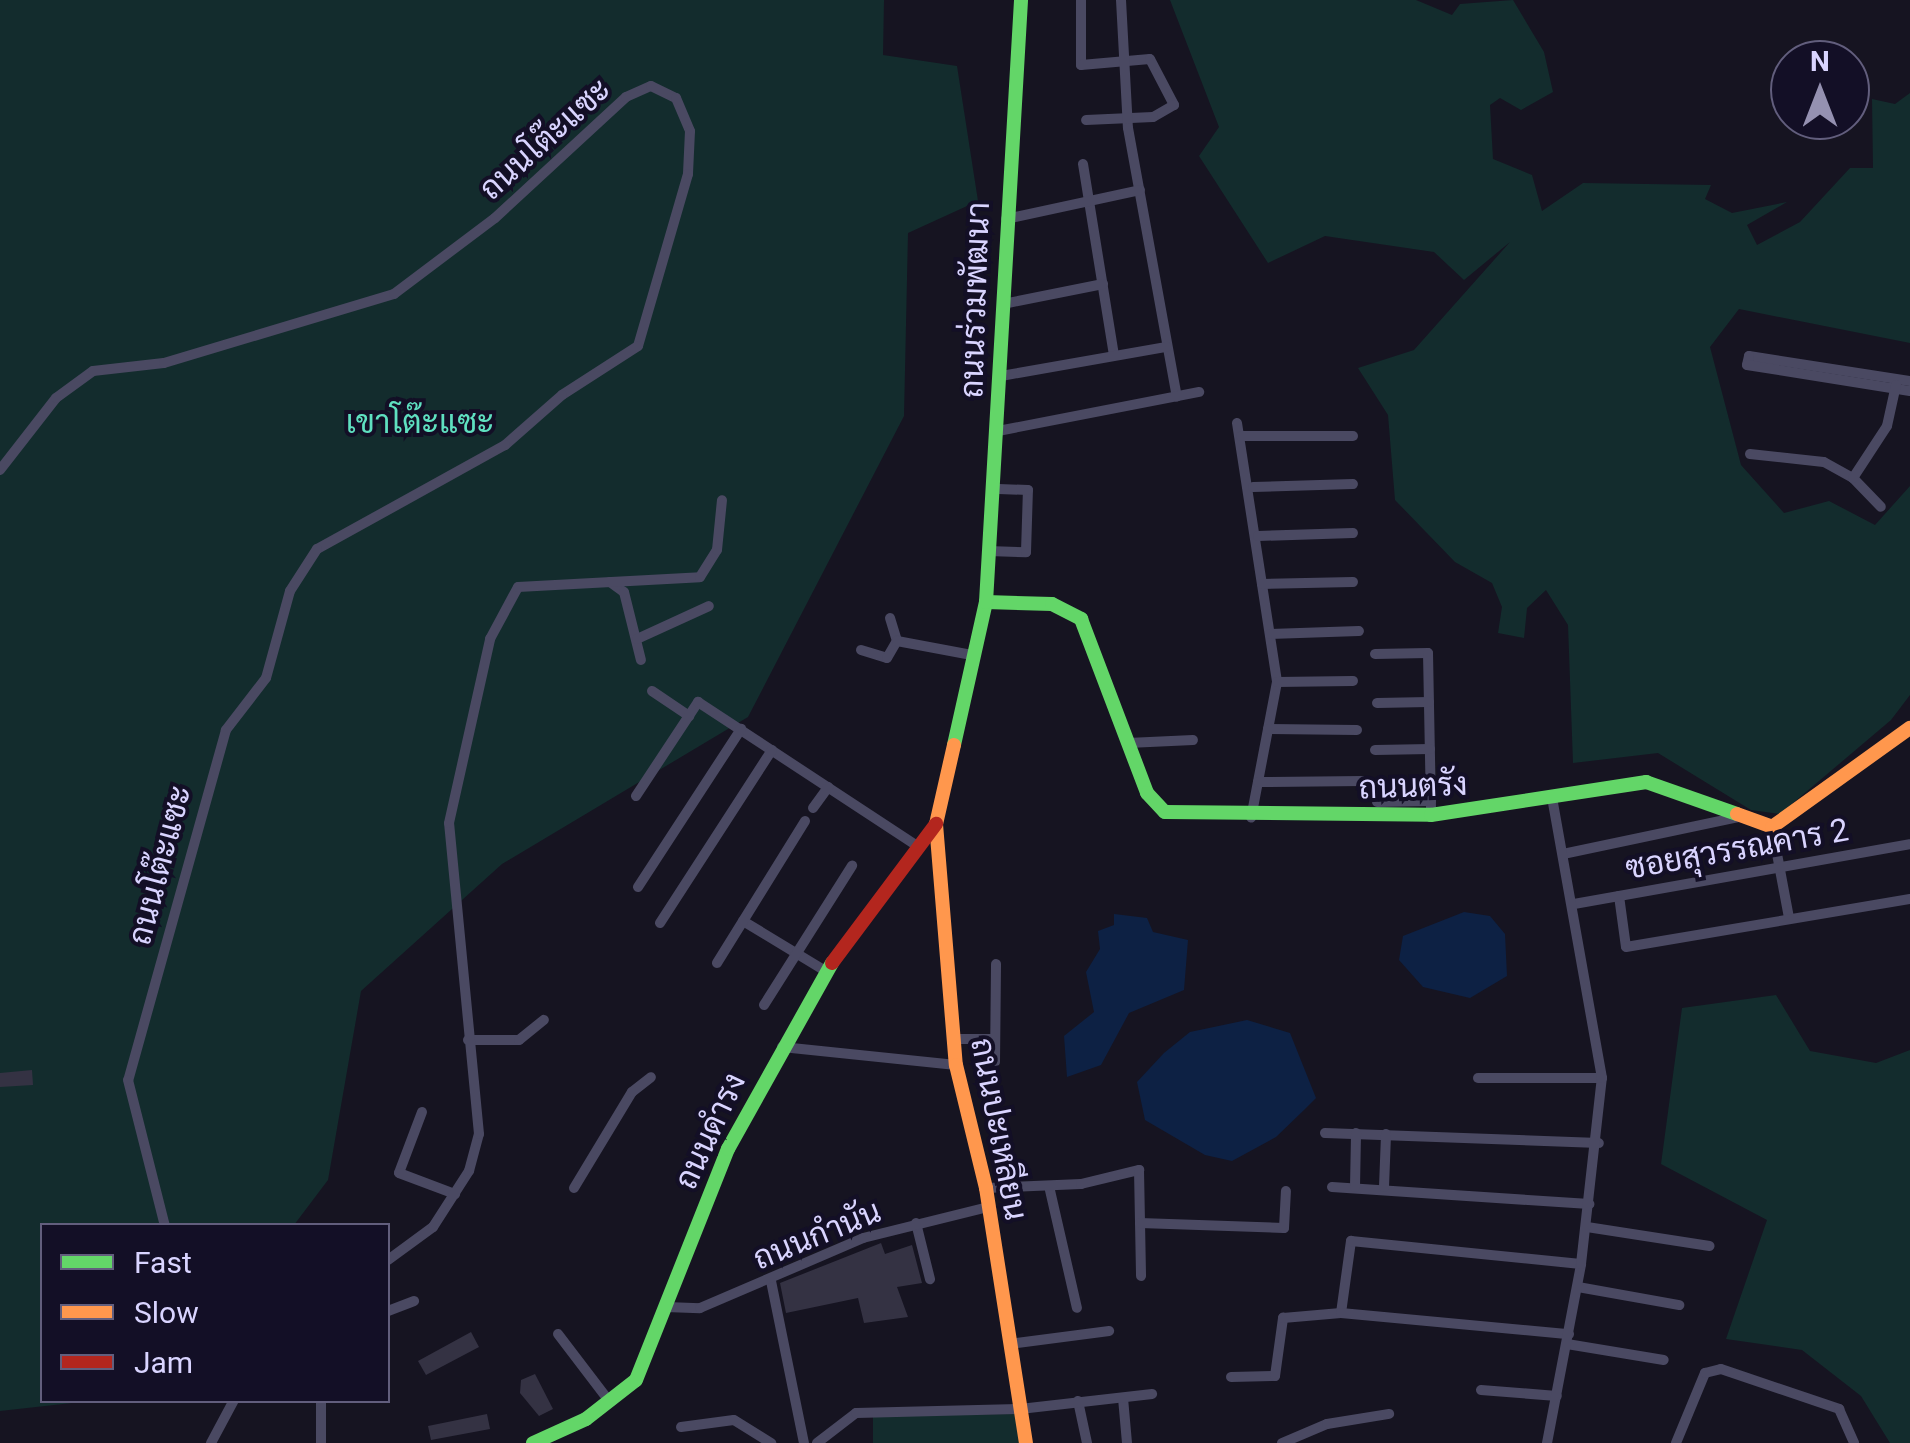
<!DOCTYPE html>
<html>
<head>
<meta charset="utf-8">
<style>
	body { margin:0 }
	#map { position:relative; width:1910px; height:1443px; overflow:hidden; background:#161421; font-family:Roboto,Sarabun,sans-serif }
	div>[style] { position:absolute }
	[style*='--x'] { left:calc(var(--x)*1px); top:calc(var(--y)*1px); width:calc(var(--w)*1px); rotate:calc(var(--a)*1deg) }
	.green>* { inset:0; background:#132c2d }
	.water>* { inset:0; background:#0d2144 }
	.building>* { inset:0; background:#343243 }
	.street>* { height:10px; margin:-5px; padding:0 5px; transform-origin:5px; border-radius:5px; background:#4a4962 }
	.fast>* { height:14px; margin:-7px; padding:0 7px; transform-origin:7px; border-radius:7px; background:#63d668 }
	.slow>* { height:14px; margin:-7px; padding:0 7px; transform-origin:7px; border-radius:7px; background:#ff974d }
	.jam>* { height:14px; margin:-7px; padding:0 7px; transform-origin:7px; border-radius:7px; background:#b3261e }
	span { translate:-50% -50%; white-space:nowrap; text-align:center; line-height:1.15; -webkit-text-stroke:8px #130f26; paint-order:stroke }
	.street-label { font-size:32px; color:#d9d4ff }
	.park-label { font-size:32px; color:#5fe0c0 }
	.legend { position:absolute; left:40px; top:1223px; width:350px; height:180px; box-sizing:border-box; background:#130f26; border:2px solid #625e7d; margin:0; padding:12px 18px; list-style:none; font-size:30px; color:#d9d4ff }
	.legend li { display:flex; align-items:center; gap:20px; height:50px }
	.legend b { width:50px; border:2px solid #625e7d }
	.north { position:absolute; left:1770px; top:40px; width:100px; height:100px; box-sizing:border-box; background:#130f26; border:2px solid #625e7d; border-radius:50%; rotate:0deg; font-size:28px; font-weight:700; line-height:40px; text-align:center; color:#d9d4ff }
	.north::after { content:''; display:block; margin:auto; width:35px; height:45px; background:#9591b1; clip-path:polygon(50% 0,100% 100%,50% 72%,0 100%) }
</style>
</head>
<body>
<div id="map">
	<div class="green">
		<i style="clip-path:polygon(0 0,884px 0,883px 55px,957px 66px,978px 201px,908px 233px,904px 416px,748px 717px,502px 864px,361px 991px,328px 1180px,294px 1225px,42px 1226px,42px 1400px,90px 1401px,0 1411px)"></i>
		<i style="clip-path:polygon(1170px 0,1416px 0,1452px 15px,1460px 4px,1513px 0,1544px 52px,1553px 92px,1521px 110px,1500px 98px,1490px 105px,1493px 159px,1532px 175px,1542px 211px,1583px 183px,1711px 185px,1705px 199px,1732px 213px,1787px 202px,1747px 225px,1757px 245px,1800px 222px,1850px 168px,1873px 168px,1872px 99px,1895px 104px,1910px 93px,1910px 343px,1739px 309px,1710px 347px,1741px 465px,1784px 513px,1829px 501px,1875px 525px,1910px 486px,1910px 695px,1891px 720px,1780px 814px,1751px 810px,1658px 753px,1573px 763px,1568px 625px,1546px 590px,1527px 608px,1524px 638px,1498px 633px,1502px 607px,1492px 583px,1455px 562px,1395px 500px,1388px 415px,1358px 368px,1414px 350px,1510px 242px,1464px 280px,1434px 252px,1325px 236px,1268px 263px,1199px 156px,1219px 127px)"></i>
		<i style="clip-path:polygon(1776px 995px,1810px 1051px,1876px 1063px,1910px 1050px,1910px 1443px,1890px 1443px,1861px 1396px,1802px 1350px,1726px 1339px,1767px 1220px,1661px 1164px,1682px 1008px)"></i>
		<i style="clip-path:polygon(1015px 1414px,1019px 1443px,873px 1443px,873px 1416px)"></i>
	</div>
	<div class="water">
		<i style="clip-path:polygon(1464px 912px,1490px 916px,1505px 934px,1507px 976px,1470px 998px,1423px 987px,1399px 960px,1403px 936px)"></i>
		<i style="clip-path:polygon(1114px 914px,1147px 918px,1153px 932px,1188px 940px,1184px 990px,1129px 1013px,1101px 1065px,1067px 1077px,1064px 1036px,1094px 1012px,1086px 972px,1100px 949px,1098px 931px,1114px 925px)"></i>
		<i style="clip-path:polygon(1247px 1020px,1290px 1033px,1316px 1098px,1304px 1110px,1276px 1137px,1232px 1161px,1205px 1155px,1145px 1120px,1137px 1082px,1164px 1053px,1190px 1032px)"></i>
	</div>
	<div class="building">
		<i style="clip-path:polygon(32px 1070px,33px 1085px,0 1087px,0 1073px)"></i>
		<i style="clip-path:polygon(881px 1243px,885px 1254px,912px 1245px,922px 1283px,897px 1287px,908px 1317px,864px 1323px,858px 1298px,786px 1313px,780px 1283px)"></i>
		<i style="clip-path:polygon(471px 1332px,479px 1347px,426px 1375px,418px 1361px)"></i>
		<i style="clip-path:polygon(535px 1374px,553px 1409px,539px 1416px,520px 1393px,521px 1380px)"></i>
		<i style="clip-path:polygon(487px 1414px,490px 1429px,431px 1440px,428px 1426px)"></i>
	</div>
	<div class="street">
		<i style="--x:1081;--y:0;--w:65;--a:90"></i>
		<i style="--x:1081;--y:65;--w:69;--a:-5"></i>
		<i style="--x:1150;--y:59;--w:52;--a:62.4"></i>
		<i style="--x:1174;--y:105;--w:24;--a:150"></i>
		<i style="--x:1153;--y:117;--w:67;--a:177.4"></i>
		<i style="--x:1121;--y:0;--w:128;--a:86.9"></i>
		<i style="--x:1128;--y:128;--w:273;--a:79.7"></i>
		<i style="--x:1083;--y:164;--w:193;--a:80.8"></i>
		<i style="--x:1006;--y:219;--w:137;--a:-12.2"></i>
		<i style="--x:1003;--y:304;--w:102;--a:-11.3"></i>
		<i style="--x:1001;--y:376;--w:168;--a:-10"></i>
		<i style="--x:1910;--y:381;--w:163;--a:-171.2"></i>
		<i style="--x:1749;--y:356;--w:9;--a:103"></i>
		<i style="--x:1747;--y:365;--w:165;--a:9.1"></i>
		<i style="--x:1237;--y:423;--w:262;--a:81.2"></i>
		<i style="--x:1277;--y:682;--w:138;--a:100.8"></i>
		<i style="--x:998;--y:431;--w:205;--a:-11"></i>
		<i style="--x:1241;--y:436;--w:112;--a:0"></i>
		<i style="--x:1750;--y:454;--w:74;--a:6.2"></i>
		<i style="--x:1824;--y:462;--w:33;--a:29"></i>
		<i style="--x:1853;--y:478;--w:40;--a:46"></i>
		<i style="--x:0;--y:470;--w:91;--a:-52.1"></i>
		<i style="--x:56;--y:398;--w:46;--a:-36.1"></i>
		<i style="--x:93;--y:371;--w:71;--a:-6.4"></i>
		<i style="--x:164;--y:363;--w:240;--a:-16.7"></i>
		<i style="--x:394;--y:294;--w:126;--a:-37"></i>
		<i style="--x:495;--y:218;--w:178;--a:-42.7"></i>
		<i style="--x:626;--y:97;--w:27;--a:-24"></i>
		<i style="--x:651;--y:86;--w:28;--a:26"></i>
		<i style="--x:676;--y:98;--w:36;--a:67"></i>
		<i style="--x:690;--y:131;--w:43;--a:92.7"></i>
		<i style="--x:688;--y:174;--w:179;--a:106.2"></i>
		<i style="--x:638;--y:346;--w:90;--a:147.2"></i>
		<i style="--x:562;--y:395;--w:76;--a:138.7"></i>
		<i style="--x:505;--y:445;--w:215;--a:151"></i>
		<i style="--x:317;--y:549;--w:50;--a:122.7"></i>
		<i style="--x:290;--y:591;--w:90;--a:105.4"></i>
		<i style="--x:266;--y:678;--w:66;--a:127.6"></i>
		<i style="--x:226;--y:730;--w:363;--a:105.6"></i>
		<i style="--x:128;--y:1080;--w:151;--a:75.8"></i>
		<i style="--x:1853;--y:478;--w:62;--a:-56.8"></i>
		<i style="--x:1887;--y:426;--w:42;--a:-77.6"></i>
		<i style="--x:1253;--y:487;--w:100;--a:-1.7"></i>
		<i style="--x:1258;--y:536;--w:95;--a:-1.8"></i>
		<i style="--x:988;--y:551;--w:38;--a:2"></i>
		<i style="--x:1026;--y:552;--w:62;--a:-88.2"></i>
		<i style="--x:1028;--y:490;--w:36;--a:-178"></i>
		<i style="--x:610;--y:582;--w:17;--a:36"></i>
		<i style="--x:624;--y:592;--w:70;--a:76"></i>
		<i style="--x:1262;--y:584;--w:91;--a:-1.3"></i>
		<i style="--x:890;--y:618;--w:24;--a:73"></i>
		<i style="--x:1270;--y:634;--w:89;--a:-1.9"></i>
		<i style="--x:637;--y:639;--w:79;--a:-24.6"></i>
		<i style="--x:861;--y:650;--w:27;--a:17"></i>
		<i style="--x:887;--y:658;--w:20;--a:-60"></i>
		<i style="--x:897;--y:641;--w:76;--a:10.6"></i>
		<i style="--x:1375;--y:654;--w:53;--a:-1.1"></i>
		<i style="--x:1428;--y:653;--w:162;--a:88.9"></i>
		<i style="--x:1277;--y:682;--w:76;--a:-0.8"></i>
		<i style="--x:652;--y:691;--w:45;--a:34"></i>
		<i style="--x:1377;--y:703;--w:52;--a:-1.1"></i>
		<i style="--x:1268;--y:729;--w:89;--a:0.6"></i>
		<i style="--x:1128;--y:743;--w:65;--a:-2.6"></i>
		<i style="--x:1375;--y:750;--w:55;--a:-1"></i>
		<i style="--x:1258;--y:782;--w:105;--a:-0.5"></i>
		<i style="--x:636;--y:796;--w:113;--a:-56.6"></i>
		<i style="--x:698;--y:702;--w:258;--a:33.3"></i>
		<i style="--x:1377;--y:802;--w:54;--a:-1.1"></i>
		<i style="--x:813;--y:808;--w:26;--a:-54"></i>
		<i style="--x:1772;--y:827;--w:93;--a:79.4"></i>
		<i style="--x:1563;--y:854;--w:179;--a:-11.9"></i>
		<i style="--x:638;--y:887;--w:189;--a:-56.9"></i>
		<i style="--x:1619;--y:896;--w:51;--a:82.2"></i>
		<i style="--x:1626;--y:947;--w:288;--a:-9.6"></i>
		<i style="--x:1574;--y:904;--w:341;--a:-10.1"></i>
		<i style="--x:743;--y:921;--w:95;--a:31.2"></i>
		<i style="--x:660;--y:923;--w:206;--a:-57.1"></i>
		<i style="--x:717;--y:963;--w:167;--a:-58.2"></i>
		<i style="--x:764;--y:1005;--w:165;--a:-57.7"></i>
		<i style="--x:953;--y:1039;--w:41;--a:0"></i>
		<i style="--x:468;--y:1040;--w:51;--a:0"></i>
		<i style="--x:519;--y:1040;--w:32;--a:-39"></i>
		<i style="--x:782;--y:1047;--w:175;--a:5.9"></i>
		<i style="--x:995;--y:1062;--w:98;--a:-89.4"></i>
		<i style="--x:1478;--y:1078;--w:124;--a:0"></i>
		<i style="--x:422;--y:1112;--w:65;--a:110.7"></i>
		<i style="--x:399;--y:1173;--w:60;--a:20.6"></i>
		<i style="--x:1325;--y:1133;--w:274;--a:2.1"></i>
		<i style="--x:1049;--y:1186;--w:125;--a:77.1"></i>
		<i style="--x:1332;--y:1187;--w:258;--a:3.8"></i>
		<i style="--x:1355;--y:1187;--w:54;--a:-88.9"></i>
		<i style="--x:1384;--y:1187;--w:53;--a:-87.8"></i>
		<i style="--x:574;--y:1188;--w:112;--a:-58.9"></i>
		<i style="--x:632;--y:1092;--w:24;--a:-38"></i>
		<i style="--x:986;--y:1188;--w:95;--a:-2.4"></i>
		<i style="--x:1081;--y:1184;--w:60;--a:-13.6"></i>
		<i style="--x:1139;--y:1170;--w:106;--a:88.9"></i>
		<i style="--x:916;--y:1223;--w:58;--a:76"></i>
		<i style="--x:1140;--y:1223;--w:144;--a:2"></i>
		<i style="--x:1284;--y:1228;--w:37;--a:-87"></i>
		<i style="--x:1587;--y:1227;--w:124;--a:8.8"></i>
		<i style="--x:388;--y:1260;--w:56;--a:-36.3"></i>
		<i style="--x:433;--y:1227;--w:67;--a:-57.3"></i>
		<i style="--x:469;--y:1171;--w:38;--a:-75"></i>
		<i style="--x:479;--y:1134;--w:312;--a:-95.5"></i>
		<i style="--x:449;--y:823;--w:189;--a:-77.4"></i>
		<i style="--x:490;--y:639;--w:59;--a:-61.7"></i>
		<i style="--x:518;--y:587;--w:182;--a:-3.1"></i>
		<i style="--x:700;--y:577;--w:32;--a:-58"></i>
		<i style="--x:717;--y:550;--w:50;--a:-84.3"></i>
		<i style="--x:771;--y:1281;--w:165;--a:78.5"></i>
		<i style="--x:1578;--y:1287;--w:103;--a:10.1"></i>
		<i style="--x:666;--y:1307;--w:34;--a:2"></i>
		<i style="--x:700;--y:1308;--w:177;--a:-23.2"></i>
		<i style="--x:863;--y:1238;--w:129;--a:-13.9"></i>
		<i style="--x:388;--y:1311;--w:28;--a:-21"></i>
		<i style="--x:1341;--y:1313;--w:73;--a:-82.1"></i>
		<i style="--x:1351;--y:1241;--w:231;--a:5.7"></i>
		<i style="--x:558;--y:1334;--w:84;--a:52.7"></i>
		<i style="--x:1009;--y:1344;--w:101;--a:-7.4"></i>
		<i style="--x:1567;--y:1344;--w:98;--a:9.4"></i>
		<i style="--x:1231;--y:1377;--w:44;--a:-1.3"></i>
		<i style="--x:1275;--y:1376;--w:59;--a:-82.1"></i>
		<i style="--x:1283;--y:1318;--w:58;--a:-4.9"></i>
		<i style="--x:1341;--y:1313;--w:229;--a:5.3"></i>
		<i style="--x:1481;--y:1390;--w:76;--a:4.5"></i>
		<i style="--x:1123;--y:1398;--w:45;--a:84.9"></i>
		<i style="--x:321;--y:1400;--w:43;--a:90"></i>
		<i style="--x:1078;--y:1401;--w:43;--a:77.9"></i>
		<i style="--x:681;--y:1427;--w:53;--a:-7.5"></i>
		<i style="--x:734;--y:1420;--w:44;--a:31.9"></i>
		<i style="--x:211;--y:1443;--w:49;--a:-61.9"></i>
		<i style="--x:817;--y:1443;--w:49;--a:-37.6"></i>
		<i style="--x:856;--y:1413;--w:164;--a:-1.4"></i>
		<i style="--x:1020;--y:1409;--w:133;--a:-6.5"></i>
		<i style="--x:1282;--y:1443;--w:49;--a:-22.9"></i>
		<i style="--x:1327;--y:1424;--w:63;--a:-9.2"></i>
		<i style="--x:1547;--y:1443;--w:182;--a:-79.2"></i>
		<i style="--x:1581;--y:1264;--w:187;--a:-83.6"></i>
		<i style="--x:1602;--y:1078;--w:280;--a:-100.1"></i>
		<i style="--x:1676;--y:1443;--w:76;--a:-67.5"></i>
		<i style="--x:1705;--y:1373;--w:16;--a:-14"></i>
		<i style="--x:1721;--y:1369;--w:125;--a:18.7"></i>
		<i style="--x:1839;--y:1409;--w:37;--a:66"></i>
	</div>
	<div class="fast">
		<i style="--x:986;--y:602;--w:66;--a:1.7"></i>
		<i style="--x:1052;--y:604;--w:33;--a:27"></i>
		<i style="--x:1081;--y:619;--w:186;--a:69.2"></i>
		<i style="--x:1147;--y:793;--w:26;--a:47"></i>
		<i style="--x:1165;--y:812;--w:266;--a:0.6"></i>
		<i style="--x:1431;--y:815;--w:218;--a:-8.7"></i>
		<i style="--x:1646;--y:782;--w:96;--a:19.4"></i>
		<i style="--x:954;--y:745;--w:147;--a:-77.4"></i>
		<i style="--x:986;--y:602;--w:603;--a:-86.67"></i>
		<i style="--x:533;--y:1443;--w:58;--a:-24.4"></i>
		<i style="--x:586;--y:1419;--w:63;--a:-38"></i>
		<i style="--x:636;--y:1380;--w:249;--a:-68.3"></i>
		<i style="--x:728;--y:1149;--w:213;--a:-60.8"></i>
	</div>
	<div class="slow">
		<i style="--x:954;--y:745;--w:81;--a:102.8"></i>
		<i style="--x:936;--y:824;--w:242;--a:85.3"></i>
		<i style="--x:956;--y:1065;--w:127;--a:76.3"></i>
		<i style="--x:986;--y:1188;--w:258;--a:81.1"></i>
		<i style="--x:1737;--y:814;--w:37;--a:20"></i>
		<i style="--x:1772;--y:827;--w:170;--a:-35.7"></i>
	</div>
	<div class="jam">
		<i style="--x:832;--y:963;--w:174;--a:-53.2"></i>
	</div>
	<div class="street-label">
		<span style="left:545px;top:139px;rotate:-42deg">ถนนโต๊ะแซะ</span>
		<span style="left:975px;top:300px;rotate:-88deg">ถนนร่วมพัฒนา</span>
		<span style="left:1413px;top:786px;rotate:-2deg">ถนนตรัง</span>
		<span style="left:1737px;top:849px;rotate:-10deg">ซอยสุวรรณคาร 2</span>
		<span style="left:160px;top:865px;rotate:-75deg">ถนนโต๊ะแซะ</span>
		<span style="left:999px;top:1129px;rotate:79deg">ถนนปะเหลียน</span>
		<span style="left:710px;top:1131px;rotate:-65deg">ถนนดำรง</span>
		<span style="left:817px;top:1235px;rotate:-22deg">ถนนกำนัน</span>
	</div>
	<div class="park-label">
		<span style="left:420px;top:422px">เขาโต๊ะแซะ</span>
	</div>
	<ul class="legend">
	<li><b style="height:12px;background:#63d668"></b>Fast</li>
	<li><b style="height:12px;background:#ff974d"></b>Slow</li>
	<li><b style="height:12px;background:#b3261e"></b>Jam</li>
	</ul>
	<div class="north">N</div>
</div>
</body>
</html>
